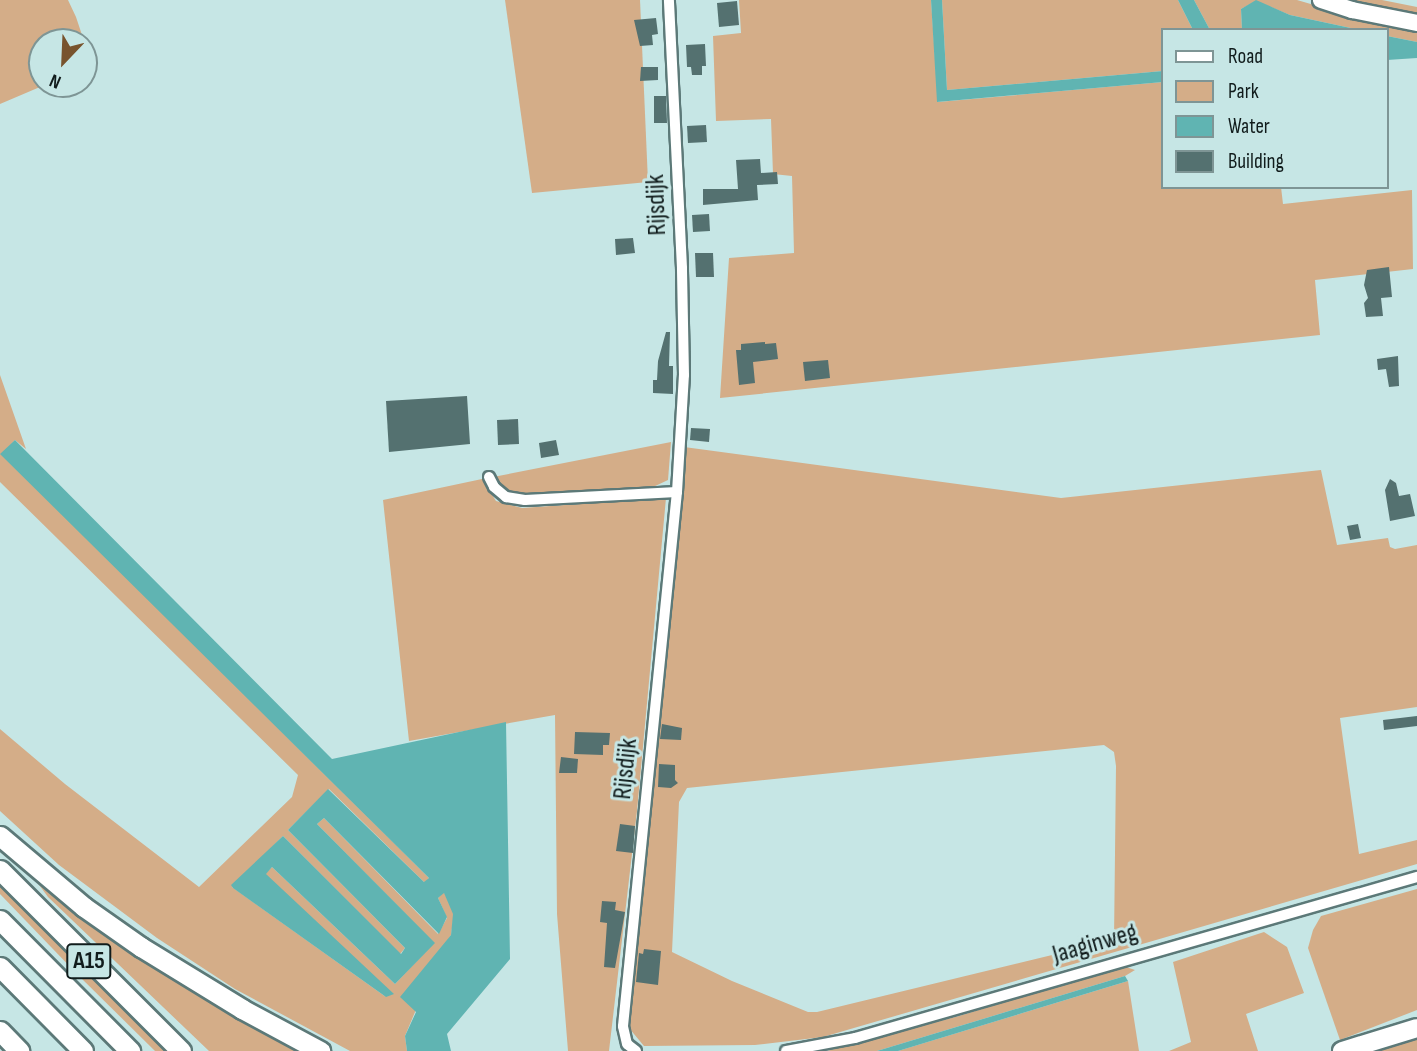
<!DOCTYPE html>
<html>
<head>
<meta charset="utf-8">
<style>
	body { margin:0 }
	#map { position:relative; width:1417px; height:1051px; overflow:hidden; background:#c6e6e5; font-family:"Sofia Sans Condensed",sans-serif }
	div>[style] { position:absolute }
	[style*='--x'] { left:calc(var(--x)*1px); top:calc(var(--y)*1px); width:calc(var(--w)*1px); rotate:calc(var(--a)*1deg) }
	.green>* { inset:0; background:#d4ad88 }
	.water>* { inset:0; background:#60b4b2 }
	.building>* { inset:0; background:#547170 }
	.roads { filter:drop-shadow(2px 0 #5c7978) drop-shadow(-2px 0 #5c7978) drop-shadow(0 2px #5c7978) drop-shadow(0 -2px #5c7978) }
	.street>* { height:10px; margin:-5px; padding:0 5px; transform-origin:5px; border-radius:5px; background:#fff }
	.secondary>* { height:16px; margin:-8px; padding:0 8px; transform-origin:8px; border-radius:8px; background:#fff }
	.primary>* { height:18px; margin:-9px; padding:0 9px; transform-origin:9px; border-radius:9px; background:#fff }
	.highway>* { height:19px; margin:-9.5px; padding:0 9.5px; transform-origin:9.5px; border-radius:9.5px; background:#fff }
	span { translate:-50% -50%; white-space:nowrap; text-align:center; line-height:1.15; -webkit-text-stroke:6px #c6e6e5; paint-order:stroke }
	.shield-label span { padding:2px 5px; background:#c6e6e5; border:2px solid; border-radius:5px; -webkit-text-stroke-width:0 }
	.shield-label { font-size:24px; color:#111c1c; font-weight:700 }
	.street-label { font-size:26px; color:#111c1c }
	.legend { position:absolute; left:1161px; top:28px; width:228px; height:161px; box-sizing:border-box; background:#c6e6e5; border:2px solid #7e9595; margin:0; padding:9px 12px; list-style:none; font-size:21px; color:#111c1c }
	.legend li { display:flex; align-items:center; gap:14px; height:35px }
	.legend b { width:35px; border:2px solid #7e9595 }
	.north { position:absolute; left:28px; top:28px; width:70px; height:70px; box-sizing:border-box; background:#c6e6e5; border:2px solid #7e9595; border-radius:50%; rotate:203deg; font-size:19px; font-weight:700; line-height:28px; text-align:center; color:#111c1c }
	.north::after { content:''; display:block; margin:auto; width:24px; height:32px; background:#78532d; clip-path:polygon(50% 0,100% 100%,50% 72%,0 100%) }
</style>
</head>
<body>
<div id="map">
	<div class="green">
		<i style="clip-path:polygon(0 0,68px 0,76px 17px,92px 65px,84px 68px,84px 42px,42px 42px,42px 84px,47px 84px,0 104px)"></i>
		<i style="clip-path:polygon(505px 0,640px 0,648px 182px,532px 193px)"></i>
		<i style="clip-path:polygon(739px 0,931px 0,938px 102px,1163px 82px,1163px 187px,1281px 187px,1283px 204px,1412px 190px,1413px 269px,1315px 280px,1320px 335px,720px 398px,729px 258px,794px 253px,792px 176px,773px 174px,771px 119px,716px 121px,713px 36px,741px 33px)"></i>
		<i style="clip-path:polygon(942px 0,1178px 0,1193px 30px,1163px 30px,1163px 71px,947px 90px)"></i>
		<i style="clip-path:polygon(1194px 0,1297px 0,1379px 24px,1417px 30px,1417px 42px,1387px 36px,1387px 30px,1360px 30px,1290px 15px,1256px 1px,1241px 9px,1242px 30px,1210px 30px)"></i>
		<i style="clip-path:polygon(1347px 0,1382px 0,1417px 7px,1417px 16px)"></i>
		<i style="clip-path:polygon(0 375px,26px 449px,15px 440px,2px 454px,429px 878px,425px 883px,329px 789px,288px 830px,405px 948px,400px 954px,283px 836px,232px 887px,386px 997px,265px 874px,272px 867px,395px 984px,434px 943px,317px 824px,324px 818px,438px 934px,447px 918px,438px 898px,444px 892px,454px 914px,451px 935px,440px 952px,405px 1036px,407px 1051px,350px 1051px,235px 989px,157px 938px,59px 865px,0 811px,0 729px,65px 784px,199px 887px,292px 797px,298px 775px,0 482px)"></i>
		<i style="clip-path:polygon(671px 442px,668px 480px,651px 488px,522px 496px,503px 492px,493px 477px)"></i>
		<i style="clip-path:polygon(evenodd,684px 447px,1061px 498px,1321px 470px,1337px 545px,1388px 538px,1390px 547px,1395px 549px,1417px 545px,1417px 707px,1340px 718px,1359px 854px,1417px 840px,1417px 864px,823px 1037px,755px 1045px,644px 1046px,629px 1028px,684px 447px,1104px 745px,1114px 752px,1116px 766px,1114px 940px,817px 1012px,808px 1012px,732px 981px,672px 952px,679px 802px,687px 788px,1104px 745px)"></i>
		<i style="clip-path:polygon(482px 479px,496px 501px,522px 508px,666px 498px,637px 811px,609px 1051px,568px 1051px,557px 914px,555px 715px,409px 741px,383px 500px)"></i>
		<i style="clip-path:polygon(0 880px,167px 1051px,155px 1051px,78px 975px,0 894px)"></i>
		<i style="clip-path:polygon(37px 882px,134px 954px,300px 1051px,209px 1051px,48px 897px)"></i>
		<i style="clip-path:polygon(1417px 889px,1417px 1010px,1340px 1040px,1308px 948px,1313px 930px,1321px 916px)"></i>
		<i style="clip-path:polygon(1264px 932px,1287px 947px,1304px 993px,1246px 1014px,1258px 1051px,1169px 1051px,1191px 1042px,1173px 962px)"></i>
		<i style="clip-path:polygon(1123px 966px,1135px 970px,1125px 976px,877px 1051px,827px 1051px,959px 1016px)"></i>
		<i style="clip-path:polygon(1128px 981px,1139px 1051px,898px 1051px,911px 1047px)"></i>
		<i style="clip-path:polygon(1417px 1036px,1417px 1051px,1370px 1051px)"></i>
	</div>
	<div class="water">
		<i style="clip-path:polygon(931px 0,942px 0,947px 90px,1163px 71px,1163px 82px,937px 102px)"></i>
		<i style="clip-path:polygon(1178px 0,1194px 0,1210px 30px,1193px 30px)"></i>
		<i style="clip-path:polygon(1256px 0,1290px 15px,1360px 30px,1242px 30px,1241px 9px)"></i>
		<i style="clip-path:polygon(1387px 36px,1417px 42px,1417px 58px,1387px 60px)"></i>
		<i style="clip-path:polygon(15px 440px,332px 759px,506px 722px,510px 959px,447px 1034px,451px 1051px,407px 1051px,405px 1036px,416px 1012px,400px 997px,451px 935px,453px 914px,444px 893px,438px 898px,447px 917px,439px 934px,324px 818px,317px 824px,435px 943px,395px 984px,272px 867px,266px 874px,394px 994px,386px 997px,233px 888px,231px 885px,283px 836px,401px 954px,405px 948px,288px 830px,328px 789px,424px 882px,429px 878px,0 454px)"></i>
		<i style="clip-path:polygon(1125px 976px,1128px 981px,898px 1051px,877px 1051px)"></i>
	</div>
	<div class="building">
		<i style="clip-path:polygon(737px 1px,739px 25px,719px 27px,717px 3px)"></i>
		<i style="clip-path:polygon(656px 18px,658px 34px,652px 35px,653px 45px,640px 46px,634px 20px)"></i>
		<i style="clip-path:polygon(705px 44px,706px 66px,702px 66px,702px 75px,692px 75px,691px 67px,687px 67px,686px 45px)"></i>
		<i style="clip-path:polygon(641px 67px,658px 67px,658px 80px,640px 81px)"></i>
		<i style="clip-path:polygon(654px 96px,666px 96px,667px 123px,654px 123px)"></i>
		<i style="clip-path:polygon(706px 125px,707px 142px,688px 143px,687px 126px)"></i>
		<i style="clip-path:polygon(760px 159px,761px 173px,777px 172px,778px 184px,757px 185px,758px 200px,703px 205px,703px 189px,738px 189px,736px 160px)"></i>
		<i style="clip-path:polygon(709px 214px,710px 231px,693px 232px,692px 215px)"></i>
		<i style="clip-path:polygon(633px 238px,635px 253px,616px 255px,615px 239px)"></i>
		<i style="clip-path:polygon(695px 253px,713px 253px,714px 277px,696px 277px)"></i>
		<i style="clip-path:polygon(1389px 267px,1392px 297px,1381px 298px,1383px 316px,1366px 317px,1364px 303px,1368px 298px,1364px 285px,1367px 270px)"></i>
		<i style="clip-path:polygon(666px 332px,670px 332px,669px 366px,673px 366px,673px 394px,653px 393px,653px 380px,657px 380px,658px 361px)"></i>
		<i style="clip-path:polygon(765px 342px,765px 344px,776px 343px,778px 359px,753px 362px,755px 383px,739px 385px,736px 350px,741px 350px,741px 344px)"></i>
		<i style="clip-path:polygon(1398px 356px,1399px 386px,1389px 387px,1386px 369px,1378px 370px,1377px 359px)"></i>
		<i style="clip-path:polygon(828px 360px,830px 378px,805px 381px,803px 362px)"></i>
		<i style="clip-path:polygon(467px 396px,470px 444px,389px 452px,386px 401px)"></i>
		<i style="clip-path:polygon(518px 419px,519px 444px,498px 445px,497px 420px)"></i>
		<i style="clip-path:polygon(691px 428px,710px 429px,709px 442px,690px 440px)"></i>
		<i style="clip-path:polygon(556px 440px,559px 455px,541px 458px,539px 443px)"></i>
		<i style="clip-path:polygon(1390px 479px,1396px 483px,1399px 496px,1410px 494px,1415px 516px,1390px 521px,1385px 490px)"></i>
		<i style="clip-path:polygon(1358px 524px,1361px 538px,1350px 540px,1347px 526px)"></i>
		<i style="clip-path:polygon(1417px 716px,1417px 726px,1384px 730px,1383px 720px)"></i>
		<i style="clip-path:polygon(662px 724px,682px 728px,681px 740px,660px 739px)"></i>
		<i style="clip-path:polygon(575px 732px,610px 733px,609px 745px,603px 745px,603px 755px,574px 754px)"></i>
		<i style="clip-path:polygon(561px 757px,578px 759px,577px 773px,559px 773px)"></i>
		<i style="clip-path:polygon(659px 764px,675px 765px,675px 780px,678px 783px,671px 788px,658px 787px)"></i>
		<i style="clip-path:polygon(620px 824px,635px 826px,633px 853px,616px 851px)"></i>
		<i style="clip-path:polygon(602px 901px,616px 902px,615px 910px,625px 912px,615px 968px,604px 967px,607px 923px,600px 922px)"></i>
		<i style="clip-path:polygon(644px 949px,661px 951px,658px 985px,636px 982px,639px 953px,643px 954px)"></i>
	</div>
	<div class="roads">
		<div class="street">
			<i style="--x:489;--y:477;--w:11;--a:63"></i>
			<i style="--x:494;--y:487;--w:16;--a:40"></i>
			<i style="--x:506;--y:497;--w:19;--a:9"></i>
			<i style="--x:525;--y:500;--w:152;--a:-3"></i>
			<i style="--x:636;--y:1051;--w:11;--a:-142"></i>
			<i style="--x:627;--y:1044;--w:18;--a:-103"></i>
			<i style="--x:623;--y:1026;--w:537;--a:-84.23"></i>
			<i style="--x:677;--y:492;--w:117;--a:-86.6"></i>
			<i style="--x:684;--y:375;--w:107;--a:-91.1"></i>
			<i style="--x:682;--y:268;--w:268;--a:-92.8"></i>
			<i style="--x:786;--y:1051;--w:70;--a:-10.7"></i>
			<i style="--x:855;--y:1038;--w:585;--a:-15.99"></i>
		</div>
		<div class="secondary">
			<i style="--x:1321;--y:0;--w:33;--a:18"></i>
			<i style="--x:1352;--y:10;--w:66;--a:11.3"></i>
		</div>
		<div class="primary">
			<i style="--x:1342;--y:1051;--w:78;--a:-17"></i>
		</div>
		<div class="highway">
			<i style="--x:0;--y:836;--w:110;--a:40.2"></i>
			<i style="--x:84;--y:907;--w:70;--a:35.1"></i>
			<i style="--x:141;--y:947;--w:119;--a:31.5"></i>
			<i style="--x:242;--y:1009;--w:89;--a:28.3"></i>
			<i style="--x:0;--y:870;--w:256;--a:45"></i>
			<i style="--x:0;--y:920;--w:185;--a:45.2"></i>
			<i style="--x:0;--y:967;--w:118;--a:45.3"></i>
			<i style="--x:0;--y:1031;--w:28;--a:46"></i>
		</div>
	</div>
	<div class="shield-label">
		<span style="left:89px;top:961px">A15</span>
	</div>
	<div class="street-label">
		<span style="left:657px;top:205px;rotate:-92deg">Rijsdijk</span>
		<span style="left:626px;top:769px;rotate:-84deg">Rijsdijk</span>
		<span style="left:1095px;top:944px;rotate:-16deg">Jaaginweg</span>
	</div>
	<ul class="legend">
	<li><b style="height:9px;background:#fff"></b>Road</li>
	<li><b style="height:19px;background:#d4ad88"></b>Park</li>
	<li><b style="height:19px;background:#60b4b2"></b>Water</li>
	<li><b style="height:19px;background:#547170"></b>Building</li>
	</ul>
	<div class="north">N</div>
</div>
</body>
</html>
